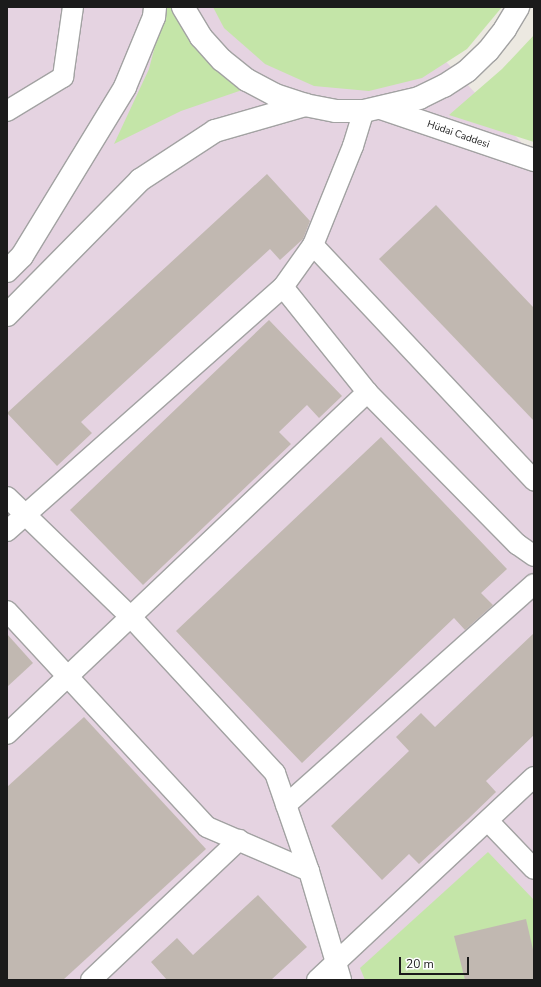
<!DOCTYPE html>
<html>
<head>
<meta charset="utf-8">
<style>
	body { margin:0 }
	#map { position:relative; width:541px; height:987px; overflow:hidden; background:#ece9e1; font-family:"Nunito Sans",sans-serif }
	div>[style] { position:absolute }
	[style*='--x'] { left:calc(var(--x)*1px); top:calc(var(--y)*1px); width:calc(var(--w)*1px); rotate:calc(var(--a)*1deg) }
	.industrial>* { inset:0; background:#e5d3e1 }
	.grass>* { inset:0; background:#c4e5a8 }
	.building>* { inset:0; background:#c1b8b1 }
	.roads { filter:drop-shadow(1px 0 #a2a2a2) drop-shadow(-1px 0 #a2a2a2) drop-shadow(0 1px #a2a2a2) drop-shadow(0 -1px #a2a2a2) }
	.minor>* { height:20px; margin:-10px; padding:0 10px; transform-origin:10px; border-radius:10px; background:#fff }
	.tertiary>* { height:22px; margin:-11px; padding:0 11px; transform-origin:11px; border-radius:11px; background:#fff }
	span { translate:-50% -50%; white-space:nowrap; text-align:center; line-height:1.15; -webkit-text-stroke:4px #fff; paint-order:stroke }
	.street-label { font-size:10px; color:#1b1b1b }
	.frame { position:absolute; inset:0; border:8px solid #1b1b1b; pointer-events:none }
	.scale { position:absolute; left:399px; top:957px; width:70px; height:18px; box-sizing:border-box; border:2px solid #1b1b1b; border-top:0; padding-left:5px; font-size:12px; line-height:14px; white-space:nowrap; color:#1b1b1b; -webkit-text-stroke:3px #fff; paint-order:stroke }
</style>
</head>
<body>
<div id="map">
	<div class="industrial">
		<i style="clip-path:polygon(7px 7px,395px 7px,534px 156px,534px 980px,7px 980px)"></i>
	</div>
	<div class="grass">
		<i style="clip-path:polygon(165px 7px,178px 7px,248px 88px,181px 111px,114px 144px,149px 69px)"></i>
		<i style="clip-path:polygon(213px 7px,502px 7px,467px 49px,422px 78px,369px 91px,314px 86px,265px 64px,224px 28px)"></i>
		<i style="clip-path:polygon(534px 35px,534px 142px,449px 115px,502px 69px)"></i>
		<i style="clip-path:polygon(488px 852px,534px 900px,534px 980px,365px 980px,360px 968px)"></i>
	</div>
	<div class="building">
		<i style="clip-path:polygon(267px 174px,310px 221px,303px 239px,280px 260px,270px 249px,81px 422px,92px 433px,57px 466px,7px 413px)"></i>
		<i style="clip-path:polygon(436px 205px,534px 308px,534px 421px,379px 259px)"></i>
		<i style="clip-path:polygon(269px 320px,342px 396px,319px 418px,307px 405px,279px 432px,291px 444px,143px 585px,70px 510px)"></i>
		<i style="clip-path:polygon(381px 437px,507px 569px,481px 593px,493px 605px,465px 630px,454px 618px,302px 763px,176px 631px)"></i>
		<i style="clip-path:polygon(534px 633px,534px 735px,486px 781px,496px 792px,468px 819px,419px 864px,409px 854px,382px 880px,331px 826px,409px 751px,396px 737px,421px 713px,435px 727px)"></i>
		<i style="clip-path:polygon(7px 634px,33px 663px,7px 687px)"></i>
		<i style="clip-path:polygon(84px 717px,206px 849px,63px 980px,7px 980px,7px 787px)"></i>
		<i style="clip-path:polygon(258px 895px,307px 947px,271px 980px,167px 980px,151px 962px,177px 938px,193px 955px)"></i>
		<i style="clip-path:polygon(526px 919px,534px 954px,534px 980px,465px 980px,454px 936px)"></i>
	</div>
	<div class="roads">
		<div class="minor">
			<i style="--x:7;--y:111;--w:66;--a:-31.3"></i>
			<i style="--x:63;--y:77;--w:71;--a:-81.9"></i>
			<i style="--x:313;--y:245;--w:323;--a:46.8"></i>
			<i style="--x:283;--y:287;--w:134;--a:51.3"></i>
			<i style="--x:367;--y:392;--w:214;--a:45.4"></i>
			<i style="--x:517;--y:544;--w:21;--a:35"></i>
			<i style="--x:7;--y:497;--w:171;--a:44.1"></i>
			<i style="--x:130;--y:616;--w:214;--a:47.3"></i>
			<i style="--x:275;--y:773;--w:104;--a:70.9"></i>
			<i style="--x:309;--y:871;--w:114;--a:73.6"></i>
			<i style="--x:7;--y:531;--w:368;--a:-41.5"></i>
			<i style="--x:283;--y:287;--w:52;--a:-54.5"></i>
			<i style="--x:313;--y:245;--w:107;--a:-68"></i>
			<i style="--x:353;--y:146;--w:37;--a:-73"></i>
			<i style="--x:7;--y:611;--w:294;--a:47.2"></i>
			<i style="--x:207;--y:827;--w:111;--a:23.3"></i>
			<i style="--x:7;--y:734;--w:497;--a:-43.5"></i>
			<i style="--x:286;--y:805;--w:332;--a:-41.7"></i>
			<i style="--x:488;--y:821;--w:66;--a:46.2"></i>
			<i style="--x:91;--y:980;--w:204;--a:-43.4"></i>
			<i style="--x:317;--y:980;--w:297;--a:-43.1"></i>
		</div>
		<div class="tertiary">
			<i style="--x:183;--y:7;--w:35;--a:59"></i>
			<i style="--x:201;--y:37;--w:31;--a:48"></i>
			<i style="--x:222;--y:60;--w:32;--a:39"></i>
			<i style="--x:247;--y:80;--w:32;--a:28"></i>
			<i style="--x:275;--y:95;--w:32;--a:18"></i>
			<i style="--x:305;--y:105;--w:32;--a:11"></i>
			<i style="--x:336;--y:111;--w:28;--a:0"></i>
			<i style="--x:364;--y:111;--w:57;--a:-13.3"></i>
			<i style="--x:419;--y:98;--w:28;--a:-26"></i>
			<i style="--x:444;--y:86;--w:27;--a:-33"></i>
			<i style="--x:467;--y:71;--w:29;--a:-44"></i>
			<i style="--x:488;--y:51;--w:28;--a:-52"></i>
			<i style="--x:505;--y:29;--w:26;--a:-59"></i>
			<i style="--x:381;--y:108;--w:162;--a:18.8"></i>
			<i style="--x:7;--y:271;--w:21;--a:-45"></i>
			<i style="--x:22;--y:256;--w:198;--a:-58.6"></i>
			<i style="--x:125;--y:87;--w:76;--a:-67.5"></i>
			<i style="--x:154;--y:17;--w:10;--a:-84"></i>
			<i style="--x:7;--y:315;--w:190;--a:-45.4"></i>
			<i style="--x:140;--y:180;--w:90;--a:-33.2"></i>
			<i style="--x:215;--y:131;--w:94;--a:-16.1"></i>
		</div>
	</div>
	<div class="street-label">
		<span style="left:458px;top:135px;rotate:19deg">Hüdai Caddesi</span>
	</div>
	<div class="frame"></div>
	<div class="scale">20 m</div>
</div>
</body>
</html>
